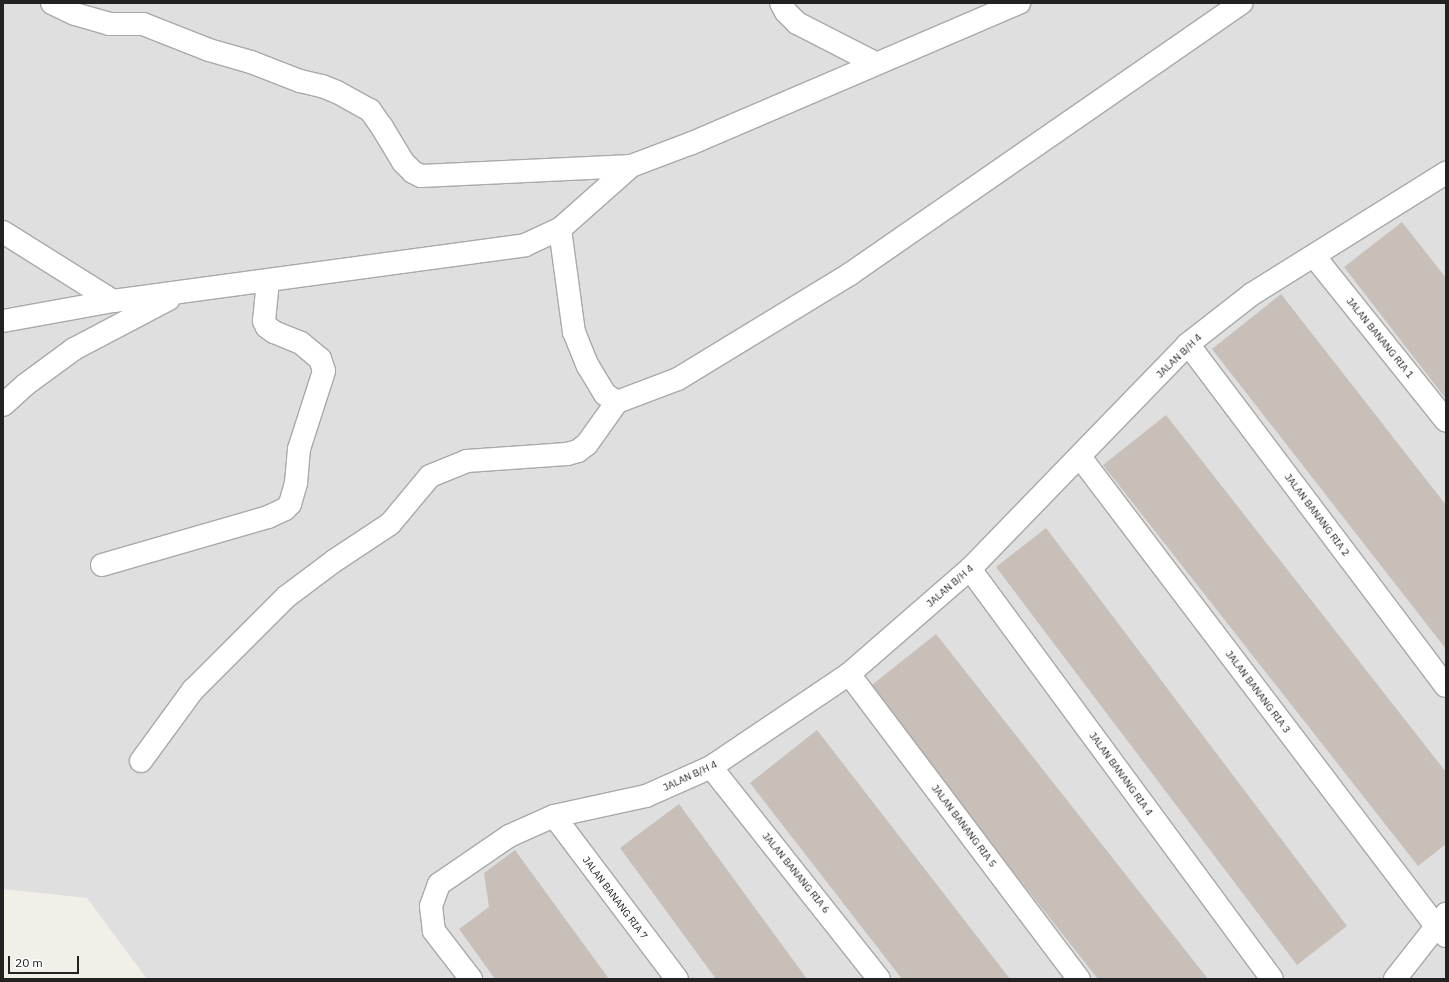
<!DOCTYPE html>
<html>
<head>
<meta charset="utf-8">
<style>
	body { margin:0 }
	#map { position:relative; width:1449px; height:982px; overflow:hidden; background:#f2efe9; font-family:"IBM Plex Sans",sans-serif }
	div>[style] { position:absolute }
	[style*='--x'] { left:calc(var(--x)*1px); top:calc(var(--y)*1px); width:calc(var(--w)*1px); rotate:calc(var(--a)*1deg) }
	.residential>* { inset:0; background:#e0dfdf }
	.building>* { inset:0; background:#c7bfb8 }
	.roads { filter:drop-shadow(1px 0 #a9a9a9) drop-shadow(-1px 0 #a9a9a9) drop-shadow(0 1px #a9a9a9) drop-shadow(0 -1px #a9a9a9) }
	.minor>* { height:22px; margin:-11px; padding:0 11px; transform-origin:11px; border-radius:11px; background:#fff }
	span { translate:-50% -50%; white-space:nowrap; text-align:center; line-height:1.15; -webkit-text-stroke:3px #fff; paint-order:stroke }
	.street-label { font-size:10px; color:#222 }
	.frame { position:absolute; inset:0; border:4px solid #222; pointer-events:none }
	.scale { position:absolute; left:8px; top:956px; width:71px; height:18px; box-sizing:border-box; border:2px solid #222; border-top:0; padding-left:5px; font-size:12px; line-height:14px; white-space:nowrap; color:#222; -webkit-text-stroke:3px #fff; paint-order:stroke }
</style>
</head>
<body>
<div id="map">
	<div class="residential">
		<i style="clip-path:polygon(3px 3px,1446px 3px,1446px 979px,147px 979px,87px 898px,3px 889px)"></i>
	</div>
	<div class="building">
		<i style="clip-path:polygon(1402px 222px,1446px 278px,1446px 399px,1344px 267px)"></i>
		<i style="clip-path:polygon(1281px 294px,1446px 505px,1446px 649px,1212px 349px)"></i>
		<i style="clip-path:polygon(1166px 415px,1446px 772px,1446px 844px,1418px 866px,1103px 465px)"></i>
		<i style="clip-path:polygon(1046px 528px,1347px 926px,1297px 965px,996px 567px)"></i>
		<i style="clip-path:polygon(936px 634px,1208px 979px,1098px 979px,868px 688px)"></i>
		<i style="clip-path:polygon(817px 730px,1010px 979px,902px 979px,750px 783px)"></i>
		<i style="clip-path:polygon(679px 804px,807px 979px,716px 979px,620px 848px)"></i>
		<i style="clip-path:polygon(515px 850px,609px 979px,495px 979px,459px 929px,489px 907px,484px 873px)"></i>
	</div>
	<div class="roads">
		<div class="minor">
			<i style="--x:52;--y:3;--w:25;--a:26"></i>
			<i style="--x:75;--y:14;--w:35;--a:16"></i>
			<i style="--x:109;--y:24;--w:34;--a:0"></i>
			<i style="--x:143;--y:24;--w:71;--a:21.5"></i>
			<i style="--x:209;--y:50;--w:44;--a:15.9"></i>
			<i style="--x:251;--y:62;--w:53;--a:21.2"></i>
			<i style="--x:300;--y:81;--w:23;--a:13"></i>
			<i style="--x:322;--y:86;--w:16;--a:22"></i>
			<i style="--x:337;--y:92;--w:38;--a:29"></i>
			<i style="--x:370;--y:110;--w:21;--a:55"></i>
			<i style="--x:382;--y:127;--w:41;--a:59"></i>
			<i style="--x:403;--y:162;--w:14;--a:45"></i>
			<i style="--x:413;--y:172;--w:9;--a:27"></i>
			<i style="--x:421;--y:176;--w:210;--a:-2.7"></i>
			<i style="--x:781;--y:3;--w:10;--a:61"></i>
			<i style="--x:786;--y:12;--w:16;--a:45"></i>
			<i style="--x:797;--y:23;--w:88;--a:27.1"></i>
			<i style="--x:560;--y:229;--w:104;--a:82.3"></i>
			<i style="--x:574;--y:332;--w:37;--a:68"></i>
			<i style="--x:588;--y:366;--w:33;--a:59"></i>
			<i style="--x:605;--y:394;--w:14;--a:34"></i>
			<i style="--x:3;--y:232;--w:130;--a:32.1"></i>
			<i style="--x:1314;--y:256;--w:211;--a:51.3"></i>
			<i style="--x:3;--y:321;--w:112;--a:-10.3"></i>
			<i style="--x:113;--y:301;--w:416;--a:-7.7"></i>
			<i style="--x:525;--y:245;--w:38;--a:-25"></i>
			<i style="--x:560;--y:229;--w:95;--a:-41.6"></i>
			<i style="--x:631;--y:166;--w:65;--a:-20.7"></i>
			<i style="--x:692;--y:143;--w:356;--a:-23.2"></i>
			<i style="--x:1188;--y:344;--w:428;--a:53"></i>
			<i style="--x:3;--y:405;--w:30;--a:-42"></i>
			<i style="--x:25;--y:385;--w:61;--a:-36.3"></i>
			<i style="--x:74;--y:349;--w:107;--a:-27.8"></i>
			<i style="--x:1080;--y:457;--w:589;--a:52.8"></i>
			<i style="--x:1436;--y:926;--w:14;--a:45"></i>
			<i style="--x:102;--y:565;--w:173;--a:-16.1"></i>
			<i style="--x:268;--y:517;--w:19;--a:-25"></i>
			<i style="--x:285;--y:509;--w:7;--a:-45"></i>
			<i style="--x:290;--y:504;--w:22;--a:-74"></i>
			<i style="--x:296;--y:483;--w:34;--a:-85"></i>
			<i style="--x:299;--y:449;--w:82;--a:-72.2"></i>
			<i style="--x:324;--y:371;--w:13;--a:-108"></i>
			<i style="--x:320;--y:359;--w:25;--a:-140"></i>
			<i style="--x:301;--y:343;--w:29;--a:-158"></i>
			<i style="--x:274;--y:332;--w:9;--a:-144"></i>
			<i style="--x:267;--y:327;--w:7;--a:-117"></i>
			<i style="--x:264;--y:321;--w:40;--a:-84.3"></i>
			<i style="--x:970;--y:569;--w:509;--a:53.63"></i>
			<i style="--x:849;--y:674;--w:382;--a:53"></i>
			<i style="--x:141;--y:761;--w:88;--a:-53.8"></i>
			<i style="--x:193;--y:690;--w:132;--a:-45"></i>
			<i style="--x:286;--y:597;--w:60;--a:-36.9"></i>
			<i style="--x:334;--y:561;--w:67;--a:-33.5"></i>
			<i style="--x:390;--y:524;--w:62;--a:-50.2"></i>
			<i style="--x:430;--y:476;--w:40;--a:-22"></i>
			<i style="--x:467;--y:461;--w:100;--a:-4"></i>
			<i style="--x:567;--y:454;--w:11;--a:-15"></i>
			<i style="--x:578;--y:451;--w:11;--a:-38"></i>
			<i style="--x:587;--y:444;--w:52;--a:-54.5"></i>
			<i style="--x:617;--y:402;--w:65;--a:-20.7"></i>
			<i style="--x:678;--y:379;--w:202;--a:-31.4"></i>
			<i style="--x:850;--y:274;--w:476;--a:-34.7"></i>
			<i style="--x:711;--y:767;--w:270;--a:51.6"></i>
			<i style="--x:554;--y:816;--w:204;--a:53"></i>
			<i style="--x:471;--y:979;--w:61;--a:-127.6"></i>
			<i style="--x:434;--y:931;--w:25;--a:-97"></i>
			<i style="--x:431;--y:906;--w:23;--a:-70"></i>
			<i style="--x:439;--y:884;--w:85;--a:-34.4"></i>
			<i style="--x:509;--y:836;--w:49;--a:-24"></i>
			<i style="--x:554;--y:816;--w:94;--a:-12.3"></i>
			<i style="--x:646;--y:796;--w:71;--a:-24"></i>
			<i style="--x:711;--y:767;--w:166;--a:-34"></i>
			<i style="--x:849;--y:674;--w:160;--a:-41"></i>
			<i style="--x:970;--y:569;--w:313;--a:-45.9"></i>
			<i style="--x:1188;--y:344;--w:81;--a:-38"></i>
			<i style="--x:1252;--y:294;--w:229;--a:-32"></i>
			<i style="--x:1395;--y:979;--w:83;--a:-51.9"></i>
		</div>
	</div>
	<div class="street-label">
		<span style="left:1380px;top:338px;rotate:51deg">JALAN BANANG RIA 1</span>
		<span style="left:1179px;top:356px;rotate:-44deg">JALAN B/H 4</span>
		<span style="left:1317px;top:515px;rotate:53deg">JALAN BANANG RIA 2</span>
		<span style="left:950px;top:586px;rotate:-41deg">JALAN B/H 4</span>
		<span style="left:1258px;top:692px;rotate:53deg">JALAN BANANG RIA 3</span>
		<span style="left:1121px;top:774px;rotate:54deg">JALAN BANANG RIA 4</span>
		<span style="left:690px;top:776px;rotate:-25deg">JALAN B/H 4</span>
		<span style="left:964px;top:826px;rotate:53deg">JALAN BANANG RIA 5</span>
		<span style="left:796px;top:873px;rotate:51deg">JALAN BANANG RIA 6</span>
		<span style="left:615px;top:898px;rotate:53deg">JALAN BANANG RIA 7</span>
	</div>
	<div class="frame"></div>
	<div class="scale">20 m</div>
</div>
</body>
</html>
